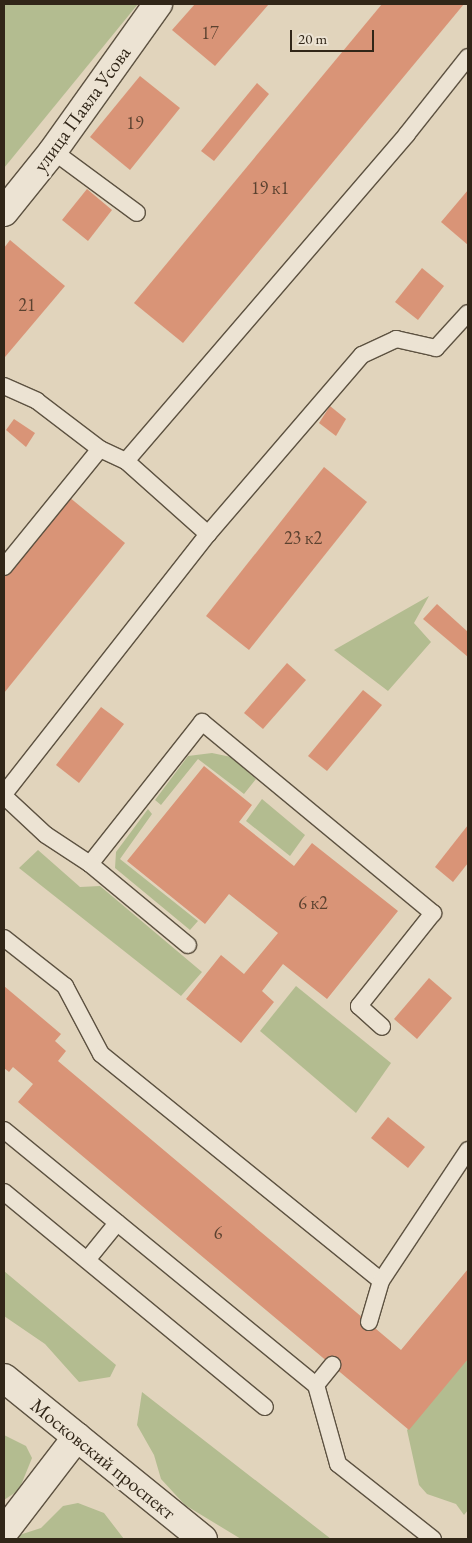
<!DOCTYPE html>
<html>
<head>
<meta charset="utf-8">
<style>
	body { margin:0 }
	#map { position:relative; width:472px; height:1543px; overflow:hidden; background:#e1d4bc; font-family:"EB Garamond",serif }
	div>[style] { position:absolute }
	[style*='--x'] { left:calc(var(--x)*1px); top:calc(var(--y)*1px); width:calc(var(--w)*1px); rotate:calc(var(--a)*1deg) }
	.green>* { inset:0; background:#b3bc90 }
	.building>* { inset:0; background:#d99477 }
	.roads { filter:drop-shadow(1px 0 #5d5241) drop-shadow(-1px 0 #5d5241) drop-shadow(0 1px #5d5241) drop-shadow(0 -1px #5d5241) }
	.service>* { height:16px; margin:-8px; padding:0 8px; transform-origin:8px; border-radius:8px; background:#ece3d3 }
	.minor>* { height:28px; margin:-14px; padding:0 14px; transform-origin:14px; border-radius:14px; background:#ece3d3 }
	.tertiary>* { height:28px; margin:-14px; padding:0 14px; transform-origin:14px; border-radius:14px; background:#ece3d3 }
	.secondary>* { height:28px; margin:-14px; padding:0 14px; transform-origin:14px; border-radius:14px; background:#ece3d3 }
	span { translate:-50% -50%; white-space:nowrap; text-align:center; line-height:1.15; -webkit-text-stroke:5px #ece3d3; paint-order:stroke }
	.number-label { font-size:18px; color:#5b4230 }
	.number-label span { -webkit-text-stroke-width:0 }
	.street-label { font-size:20px; color:#312618 }
	.frame { position:absolute; inset:0; border:5px solid #312618; pointer-events:none }
	.scale { position:absolute; left:290px; top:30px; width:84px; height:22px; box-sizing:border-box; border:2px solid #312618; border-top:0; padding-left:6px; font-size:15px; line-height:18px; white-space:nowrap; color:#312618; -webkit-text-stroke:4px #ece3d3; paint-order:stroke }
</style>
</head>
<body>
<div id="map">
	<div class="green">
		<i style="clip-path:polygon(4px 4px,138px 4px,4px 168px)"></i>
		<i style="clip-path:polygon(429px 596px,414px 623px,431px 642px,388px 691px,334px 650px)"></i>
		<i style="clip-path:polygon(212px 753px,231px 757px,256px 779px,244px 794px,198px 759px,161px 805px,155px 800px,188px 756px)"></i>
		<i style="clip-path:polygon(262px 799px,305px 835px,290px 856px,246px 821px)"></i>
		<i style="clip-path:polygon(148px 809px,152px 814px,120px 859px,198px 921px,190px 930px,115px 868px,116px 852px)"></i>
		<i style="clip-path:polygon(38px 850px,80px 887px,100px 886px,202px 972px,181px 996px,19px 868px)"></i>
		<i style="clip-path:polygon(296px 986px,391px 1063px,356px 1113px,260px 1031px)"></i>
		<i style="clip-path:polygon(4px 1271px,116px 1365px,110px 1377px,79px 1382px,45px 1344px,4px 1316px)"></i>
		<i style="clip-path:polygon(468px 1358px,468px 1510px,464px 1515px,456px 1504px,427px 1494px,419px 1485px,407px 1430px)"></i>
		<i style="clip-path:polygon(142px 1392px,331px 1539px,241px 1539px,185px 1505px,161px 1479px,154px 1455px,137px 1425px)"></i>
		<i style="clip-path:polygon(4px 1435px,26px 1446px,32px 1458px,19px 1490px,4px 1500px)"></i>
		<i style="clip-path:polygon(78px 1503px,104px 1513px,124px 1539px,7px 1539px,41px 1528px,63px 1506px)"></i>
	</div>
	<div class="building">
		<i style="clip-path:polygon(195px 4px,269px 4px,215px 66px,172px 30px)"></i>
		<i style="clip-path:polygon(382px 4px,464px 4px,183px 343px,134px 303px)"></i>
		<i style="clip-path:polygon(140px 76px,180px 108px,130px 170px,90px 137px)"></i>
		<i style="clip-path:polygon(257px 83px,269px 94px,214px 161px,201px 151px)"></i>
		<i style="clip-path:polygon(87px 189px,112px 210px,88px 241px,62px 220px)"></i>
		<i style="clip-path:polygon(468px 190px,468px 245px,441px 222px)"></i>
		<i style="clip-path:polygon(10px 240px,65px 286px,5px 357px,4px 248px)"></i>
		<i style="clip-path:polygon(422px 268px,444px 286px,418px 320px,395px 302px)"></i>
		<i style="clip-path:polygon(330px 406px,346px 419px,336px 436px,319px 423px)"></i>
		<i style="clip-path:polygon(14px 419px,35px 433px,26px 447px,6px 430px)"></i>
		<i style="clip-path:polygon(324px 467px,367px 502px,249px 650px,206px 616px)"></i>
		<i style="clip-path:polygon(69px 497px,125px 543px,4px 693px,4px 577px)"></i>
		<i style="clip-path:polygon(437px 604px,468px 632px,468px 657px,423px 619px)"></i>
		<i style="clip-path:polygon(287px 663px,306px 680px,263px 729px,244px 713px)"></i>
		<i style="clip-path:polygon(363px 690px,382px 705px,327px 771px,308px 756px)"></i>
		<i style="clip-path:polygon(101px 707px,124px 724px,79px 783px,56px 765px)"></i>
		<i style="clip-path:polygon(204px 766px,252px 805px,239px 822px,294px 866px,312px 843px,398px 911px,327px 999px,283px 964px,262px 991px,274px 1002px,241px 1043px,186px 999px,221px 955px,244px 974px,278px 933px,229px 894px,205px 924px,127px 861px)"></i>
		<i style="clip-path:polygon(468px 825px,468px 863px,453px 882px,435px 867px)"></i>
		<i style="clip-path:polygon(429px 978px,452px 998px,417px 1039px,394px 1019px)"></i>
		<i style="clip-path:polygon(4px 986px,61px 1034px,55px 1041px,66px 1051px,58px 1061px,401px 1350px,468px 1269px,468px 1359px,409px 1430px,18px 1102px,33px 1084px,13px 1067px,9px 1072px,4px 1068px)"></i>
		<i style="clip-path:polygon(388px 1117px,425px 1147px,408px 1168px,371px 1138px)"></i>
	</div>
	<div class="roads">
		<div class="service">
			<i style="--x:53;--y:151;--w:104;--a:36.4"></i>
			<i style="--x:4;--y:386;--w:36;--a:24"></i>
			<i style="--x:37;--y:401;--w:79;--a:37.3"></i>
			<i style="--x:100;--y:449;--w:29;--a:25"></i>
			<i style="--x:126;--y:461;--w:110;--a:41.7"></i>
			<i style="--x:126;--y:461;--w:431;--a:-49.3"></i>
			<i style="--x:407;--y:134;--w:98;--a:-51.6"></i>
			<i style="--x:4;--y:567;--w:152;--a:-50.9"></i>
			<i style="--x:4;--y:794;--w:330;--a:-51.9"></i>
			<i style="--x:208;--y:534;--w:236;--a:-49.3"></i>
			<i style="--x:362;--y:355;--w:38;--a:-25"></i>
			<i style="--x:396;--y:339;--w:41;--a:12.7"></i>
			<i style="--x:436;--y:348;--w:47;--a:-47.6"></i>
			<i style="--x:4;--y:796;--w:57;--a:42.9"></i>
			<i style="--x:46;--y:835;--w:53;--a:33.4"></i>
			<i style="--x:90;--y:864;--w:181;--a:-51.7"></i>
			<i style="--x:202;--y:722;--w:300;--a:39.6"></i>
			<i style="--x:433;--y:913;--w:119;--a:128.5"></i>
			<i style="--x:359;--y:1006;--w:31;--a:42"></i>
			<i style="--x:90;--y:864;--w:127;--a:39.6"></i>
			<i style="--x:4;--y:938;--w:78;--a:38.2"></i>
			<i style="--x:65;--y:986;--w:77;--a:62.1"></i>
			<i style="--x:101;--y:1054;--w:360;--a:39"></i>
			<i style="--x:4;--y:1130;--w:403;--a:39.3"></i>
			<i style="--x:316;--y:1385;--w:82;--a:74.4"></i>
			<i style="--x:338;--y:1464;--w:121;--a:38.3"></i>
			<i style="--x:4;--y:1192;--w:338;--a:39.5"></i>
			<i style="--x:87;--y:1260;--w:48;--a:-51"></i>
			<i style="--x:369;--y:1322;--w:43;--a:-73.7"></i>
			<i style="--x:381;--y:1281;--w:157;--a:-56.4"></i>
			<i style="--x:316;--y:1385;--w:26;--a:-51"></i>
		</div>
		<div class="minor">
			<i style="--x:4;--y:1532;--w:120;--a:-52.5"></i>
		</div>
		<div class="tertiary">
			<i style="--x:4;--y:212;--w:78;--a:-51.2"></i>
			<i style="--x:53;--y:151;--w:181;--a:-54.5"></i>
		</div>
		<div class="secondary">
			<i style="--x:4;--y:1378;--w:256;--a:39"></i>
		</div>
	</div>
	<div class="number-label">
		<span style="left:210px;top:33px">17</span>
		<span style="left:135px;top:123px">19</span>
		<span style="left:270px;top:188px">19 к1</span>
		<span style="left:27px;top:305px">21</span>
		<span style="left:303px;top:538px">23 к2</span>
		<span style="left:313px;top:903px">6 к2</span>
		<span style="left:218px;top:1233px">6</span>
	</div>
	<div class="street-label">
		<span style="left:82px;top:109px;rotate:-54deg">улица Павла Усова</span>
		<span style="left:103px;top:1459px;rotate:39deg">Московский проспект</span>
	</div>
	<div class="frame"></div>
	<div class="scale">20 m</div>
</div>
</body>
</html>
